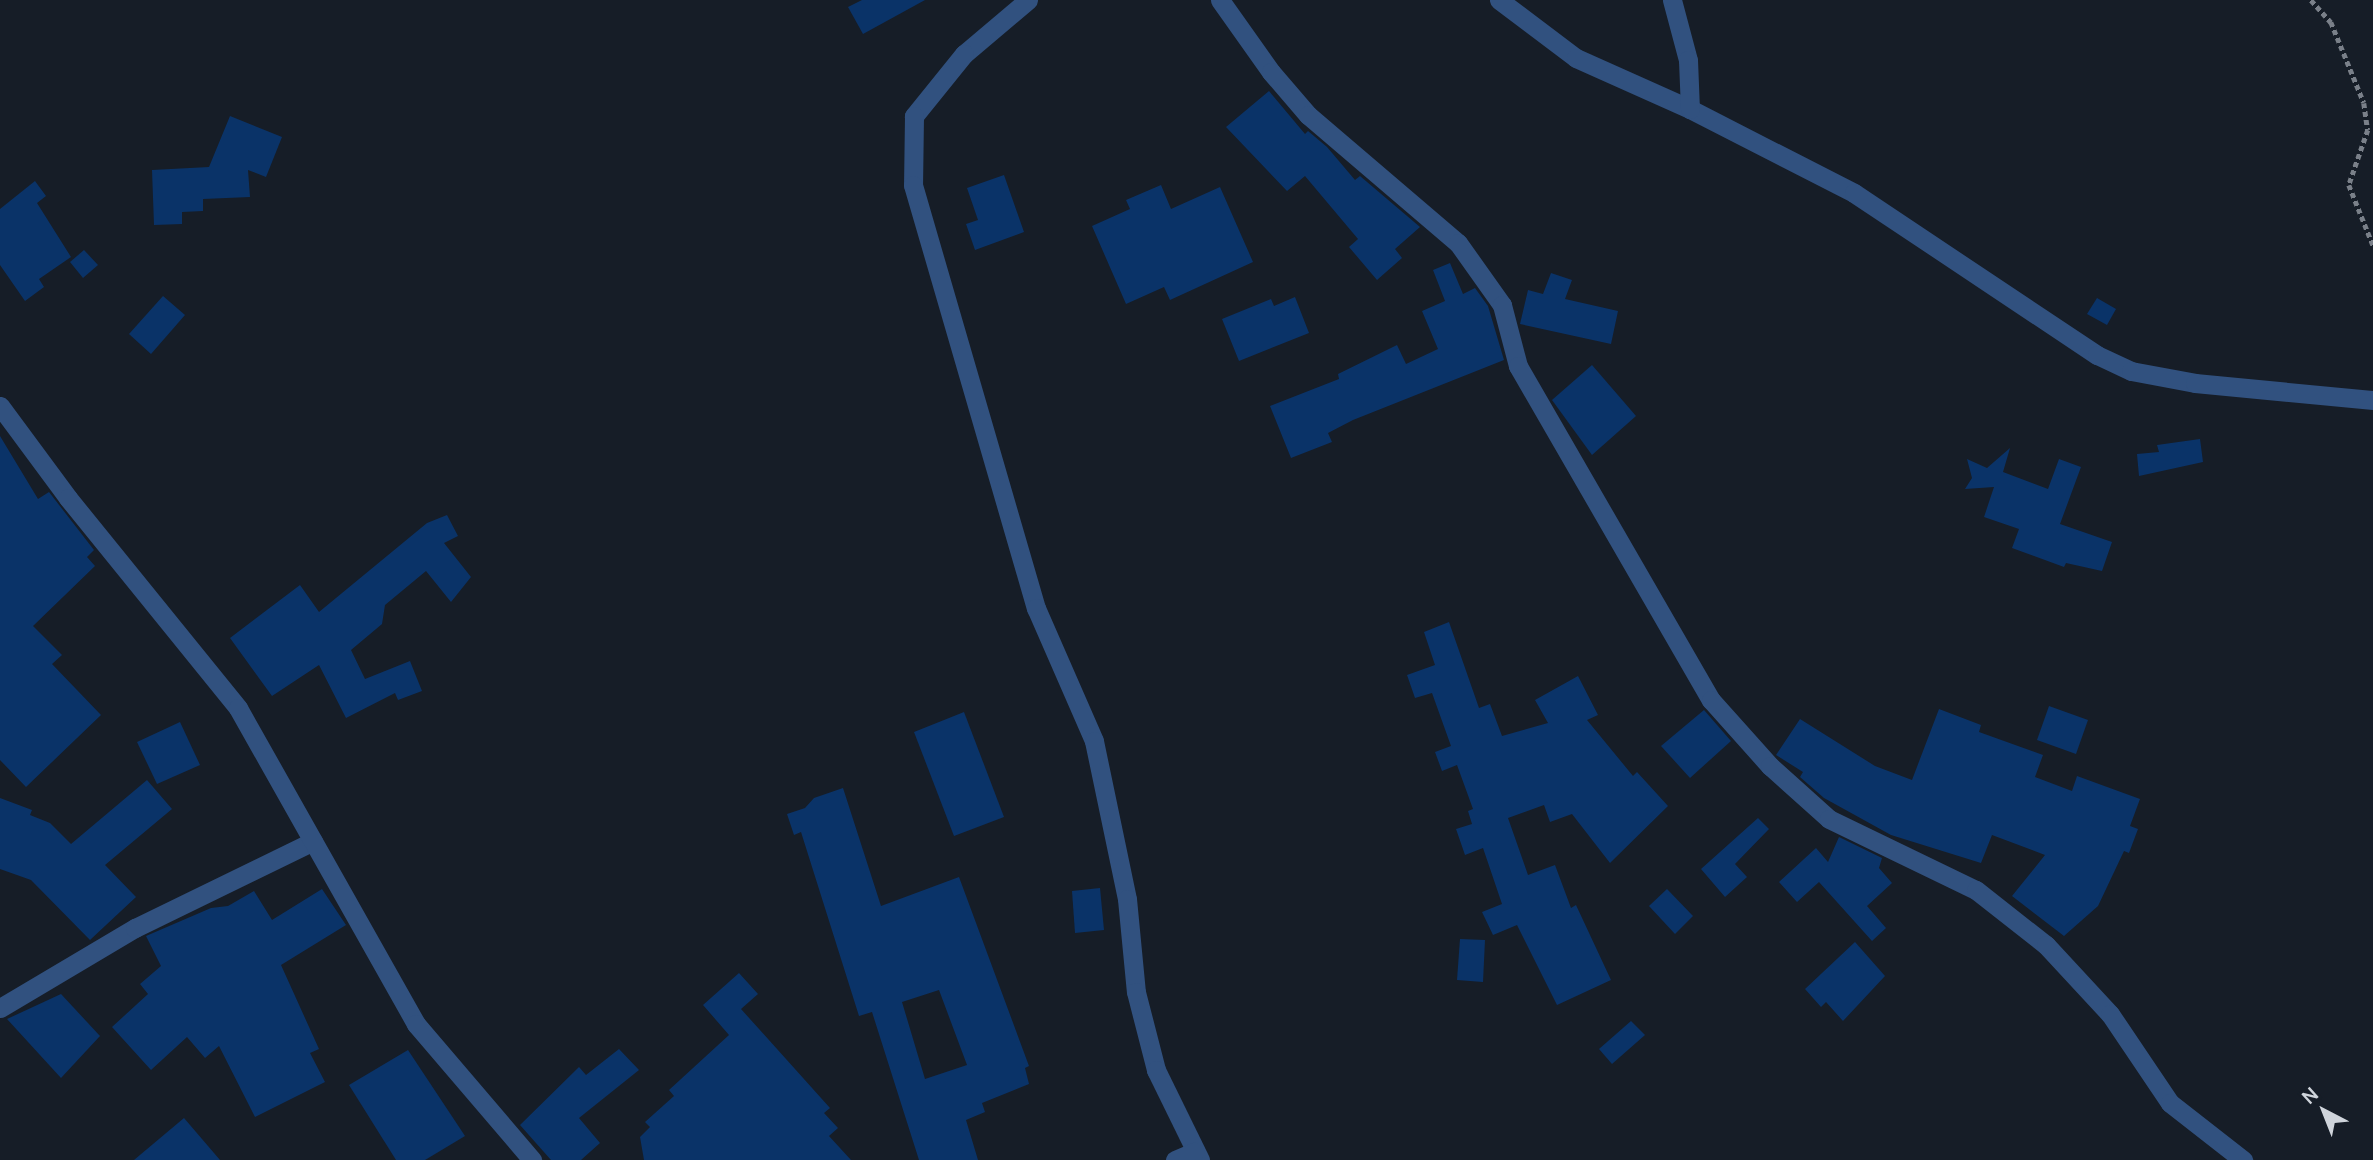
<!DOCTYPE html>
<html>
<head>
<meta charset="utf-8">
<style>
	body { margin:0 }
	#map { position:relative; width:2373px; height:1160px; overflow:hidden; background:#161d27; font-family:Manrope,sans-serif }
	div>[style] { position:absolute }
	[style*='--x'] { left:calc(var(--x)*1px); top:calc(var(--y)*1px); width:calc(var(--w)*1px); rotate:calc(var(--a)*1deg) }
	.building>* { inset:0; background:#0a3368 }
	.path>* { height:4.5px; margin-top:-2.25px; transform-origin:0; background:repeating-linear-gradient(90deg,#7a8089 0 5px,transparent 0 8.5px) }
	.minor>* { height:19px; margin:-9.5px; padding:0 9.5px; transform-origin:9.5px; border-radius:9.5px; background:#31517f }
	.tertiary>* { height:19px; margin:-9.5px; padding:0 9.5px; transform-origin:9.5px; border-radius:9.5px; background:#31517f }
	span { translate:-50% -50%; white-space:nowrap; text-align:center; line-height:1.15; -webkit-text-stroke:5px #161d27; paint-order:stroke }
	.north { position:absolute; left:2289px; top:1076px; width:70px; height:70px; -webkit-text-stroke:5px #161d27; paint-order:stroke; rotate:318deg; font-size:19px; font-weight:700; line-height:28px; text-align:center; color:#cfd4db }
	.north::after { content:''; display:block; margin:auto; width:24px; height:32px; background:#cfd4db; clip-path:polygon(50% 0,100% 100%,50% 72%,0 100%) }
</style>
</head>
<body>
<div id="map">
	<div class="building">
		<i style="clip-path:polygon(862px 0,925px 0,863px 34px,848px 7px)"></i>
		<i style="clip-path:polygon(1269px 91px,1305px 134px,1308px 131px,1327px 147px,1355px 180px,1360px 176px,1420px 227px,1395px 249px,1402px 258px,1377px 280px,1349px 247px,1358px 239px,1305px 176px,1287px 191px,1226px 127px)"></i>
		<i style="clip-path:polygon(230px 116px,282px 137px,266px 177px,248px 170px,250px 197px,203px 199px,203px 211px,182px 212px,182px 224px,154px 225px,152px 170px,209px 167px)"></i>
		<i style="clip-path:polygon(1004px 175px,1024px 232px,975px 250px,966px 224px,978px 220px,967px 188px)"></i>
		<i style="clip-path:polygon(35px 181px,46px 196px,37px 203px,71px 257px,39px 279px,44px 287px,25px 301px,0 265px,0 209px)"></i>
		<i style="clip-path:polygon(1161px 185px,1171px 209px,1220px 187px,1253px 262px,1170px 300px,1164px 287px,1126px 304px,1092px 226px,1130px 209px,1126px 200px)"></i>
		<i style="clip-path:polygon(84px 250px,98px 265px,83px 278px,70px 262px)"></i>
		<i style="clip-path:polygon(1450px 263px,1463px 294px,1475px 288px,1488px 306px,1504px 360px,1353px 420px,1328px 433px,1332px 442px,1291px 458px,1270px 406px,1339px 379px,1338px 374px,1397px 345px,1406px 364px,1438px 349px,1422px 311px,1445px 301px,1433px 270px)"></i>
		<i style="clip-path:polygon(1551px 273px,1572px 280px,1565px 299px,1618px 311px,1611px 344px,1520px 324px,1528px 290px,1543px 294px)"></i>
		<i style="clip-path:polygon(163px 296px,185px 315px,151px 354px,129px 334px)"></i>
		<i style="clip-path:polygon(1295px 297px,1309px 333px,1239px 361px,1222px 319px,1271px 299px,1274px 306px)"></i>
		<i style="clip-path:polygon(2097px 298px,2116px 309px,2107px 325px,2087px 314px)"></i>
		<i style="clip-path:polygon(1592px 365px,1636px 416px,1592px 455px,1552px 400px)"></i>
		<i style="clip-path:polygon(0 436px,38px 499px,49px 492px,94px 550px,87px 557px,95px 566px,33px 626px,62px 655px,52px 664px,101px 715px,26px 787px,0 760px)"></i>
		<i style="clip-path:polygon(2200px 439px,2203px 462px,2139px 476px,2137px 454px,2159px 452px,2157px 445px)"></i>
		<i style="clip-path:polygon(2010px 448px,2003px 472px,2048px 489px,2059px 459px,2081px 467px,2060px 524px,2112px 542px,2102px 571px,2066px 563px,2064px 567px,2012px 548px,2019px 529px,1984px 517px,1994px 487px,1965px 489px,1972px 478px,1967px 459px,1987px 468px)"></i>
		<i style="clip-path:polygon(447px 515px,458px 536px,444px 543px,471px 577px,451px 602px,426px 571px,385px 605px,382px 624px,351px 650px,365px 679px,410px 661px,422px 691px,398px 700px,395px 693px,346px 718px,319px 665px,272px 696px,230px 638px,300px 585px,319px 612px,427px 523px)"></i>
		<i style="clip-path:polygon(1449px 622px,1479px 708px,1490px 704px,1502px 736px,1548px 723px,1535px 700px,1578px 676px,1598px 715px,1587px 720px,1633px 776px,1637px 772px,1668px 806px,1610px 863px,1572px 814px,1550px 822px,1544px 805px,1508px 818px,1528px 875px,1555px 865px,1571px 908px,1576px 905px,1611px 980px,1557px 1005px,1517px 925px,1493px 935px,1482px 912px,1502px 904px,1483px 848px,1465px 855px,1456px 829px,1472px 824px,1468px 811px,1473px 809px,1457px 765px,1442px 771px,1435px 752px,1451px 746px,1432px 693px,1415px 698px,1407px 675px,1435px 665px,1424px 632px)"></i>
		<i style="clip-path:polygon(2049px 706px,2088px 720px,2076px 754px,2037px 740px)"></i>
		<i style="clip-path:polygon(1939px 709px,1981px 725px,1979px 732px,2043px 755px,2035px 777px,2072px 791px,2077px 776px,2140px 799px,2130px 826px,2138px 829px,2129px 853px,2124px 851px,2098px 906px,2064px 936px,2012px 896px,2045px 855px,1992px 835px,1981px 863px,1891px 835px,1824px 798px,1800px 777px,1803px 772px,1776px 755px,1800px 719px,1875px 766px,1912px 780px)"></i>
		<i style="clip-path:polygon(1704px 710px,1731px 741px,1690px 778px,1661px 746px)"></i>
		<i style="clip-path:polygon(964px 712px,1004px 817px,954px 836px,914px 732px)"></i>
		<i style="clip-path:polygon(180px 722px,200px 765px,157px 784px,137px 742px)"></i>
		<i style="clip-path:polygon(147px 780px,172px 809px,105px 865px,136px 897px,90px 940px,31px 880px,0 869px,0 798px,32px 810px,30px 815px,50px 823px,71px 844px)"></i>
		<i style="clip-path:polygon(evenodd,843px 788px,881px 906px,959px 877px,1029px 1066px,1025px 1068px,1029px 1084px,982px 1103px,985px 1112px,966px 1120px,978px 1160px,919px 1160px,872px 1012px,859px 1016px,801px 832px,794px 835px,787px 814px,805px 808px,814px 798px,843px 788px,939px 990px,967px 1065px,925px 1079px,902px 1002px,939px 990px)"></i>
		<i style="clip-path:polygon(1758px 818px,1769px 829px,1735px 864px,1747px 877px,1725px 897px,1701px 869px)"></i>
		<i style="clip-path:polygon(1839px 837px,1882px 858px,1879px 868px,1892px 883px,1867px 906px,1886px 928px,1872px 941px,1819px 882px,1797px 902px,1779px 882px,1816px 848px,1828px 862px)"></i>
		<i style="clip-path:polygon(1100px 888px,1104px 930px,1075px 933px,1072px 891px)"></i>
		<i style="clip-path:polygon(322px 889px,346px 925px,281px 965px,319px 1049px,310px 1053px,325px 1082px,255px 1117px,219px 1046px,205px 1058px,187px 1037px,151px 1070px,112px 1027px,148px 994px,140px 984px,161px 966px,146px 936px,211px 908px,228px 906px,254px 891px,272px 920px)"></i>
		<i style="clip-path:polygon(1667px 889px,1693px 916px,1675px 934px,1649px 906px)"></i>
		<i style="clip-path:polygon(1460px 939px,1485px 940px,1483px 982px,1457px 980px)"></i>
		<i style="clip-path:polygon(1855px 942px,1885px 976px,1843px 1021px,1826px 1002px,1821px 1007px,1805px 989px)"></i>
		<i style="clip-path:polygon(739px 973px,758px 994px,741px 1009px,830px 1108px,824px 1113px,838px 1128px,829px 1136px,851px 1160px,644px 1160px,640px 1137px,650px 1127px,645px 1122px,674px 1096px,669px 1090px,729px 1035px,703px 1005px)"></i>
		<i style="clip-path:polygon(61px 994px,100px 1036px,61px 1078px,7px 1019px)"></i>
		<i style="clip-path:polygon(1631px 1021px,1645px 1035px,1612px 1064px,1599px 1049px)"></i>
		<i style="clip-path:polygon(619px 1049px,639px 1070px,579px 1118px,600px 1143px,581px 1160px,551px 1160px,520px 1125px,579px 1067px,586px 1075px)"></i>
		<i style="clip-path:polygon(408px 1050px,465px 1136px,425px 1160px,396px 1160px,349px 1085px)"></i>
		<i style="clip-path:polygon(184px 1118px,220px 1160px,134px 1160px)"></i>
	</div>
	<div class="path">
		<i style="--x:2311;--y:0;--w:30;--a:48"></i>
		<i style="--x:2331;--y:22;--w:87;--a:67.8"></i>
		<i style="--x:2364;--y:103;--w:27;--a:82"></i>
		<i style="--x:2368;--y:130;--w:58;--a:109.1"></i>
		<i style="--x:2349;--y:185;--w:65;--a:68.2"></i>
	</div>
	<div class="minor">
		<i style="--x:1028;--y:0;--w:84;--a:139.8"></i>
		<i style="--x:964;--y:54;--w:80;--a:128.9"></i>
		<i style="--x:914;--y:116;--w:69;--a:90.8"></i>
		<i style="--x:913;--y:185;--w:441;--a:73.8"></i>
		<i style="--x:1036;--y:608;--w:145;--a:66.4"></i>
		<i style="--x:1094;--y:741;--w:161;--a:78.2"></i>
		<i style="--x:1127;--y:899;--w:93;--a:84.5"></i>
		<i style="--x:1136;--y:992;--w:81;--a:75.6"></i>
		<i style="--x:1156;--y:1070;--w:100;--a:63.9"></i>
		<i style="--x:1220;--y:0;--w:88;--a:54.7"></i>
		<i style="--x:1271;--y:72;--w:57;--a:49.3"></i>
		<i style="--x:1308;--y:115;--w:197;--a:40.5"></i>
		<i style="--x:1458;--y:243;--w:76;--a:54.6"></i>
		<i style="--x:1502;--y:305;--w:63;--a:75.3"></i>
		<i style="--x:1518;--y:366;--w:386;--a:60"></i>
		<i style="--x:1711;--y:700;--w:89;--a:48.2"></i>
		<i style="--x:1770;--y:766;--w:79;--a:41.9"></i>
		<i style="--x:1829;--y:819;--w:163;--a:25.8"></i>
		<i style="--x:1976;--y:890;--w:89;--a:38.2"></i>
		<i style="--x:2046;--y:945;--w:94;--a:47.2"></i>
		<i style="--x:2110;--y:1014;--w:107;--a:56"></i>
		<i style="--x:2170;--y:1103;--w:93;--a:38"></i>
		<i style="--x:1499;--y:0;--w:96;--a:37"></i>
		<i style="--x:1576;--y:58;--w:125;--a:24.1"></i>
		<i style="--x:1690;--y:109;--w:184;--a:27.1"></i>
		<i style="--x:1854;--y:193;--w:292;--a:33.7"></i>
		<i style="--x:2097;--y:355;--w:38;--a:25"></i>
		<i style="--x:2131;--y:371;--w:65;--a:10.6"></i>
		<i style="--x:2195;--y:383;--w:179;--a:5.5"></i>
		<i style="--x:1672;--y:0;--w:62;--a:75.1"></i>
		<i style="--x:1688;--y:60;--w:49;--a:87.7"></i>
		<i style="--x:0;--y:1008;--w:157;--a:-30.7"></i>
		<i style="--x:135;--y:928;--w:198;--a:-26"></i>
	</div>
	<div class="tertiary">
		<i style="--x:0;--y:406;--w:114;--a:53.5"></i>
		<i style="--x:68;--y:498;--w:270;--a:51"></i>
		<i style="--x:238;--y:708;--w:363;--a:60.6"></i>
		<i style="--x:416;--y:1024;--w:179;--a:49.5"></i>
		<i style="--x:1175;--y:1160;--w:21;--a:-23"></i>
	</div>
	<div class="north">N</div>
</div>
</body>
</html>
